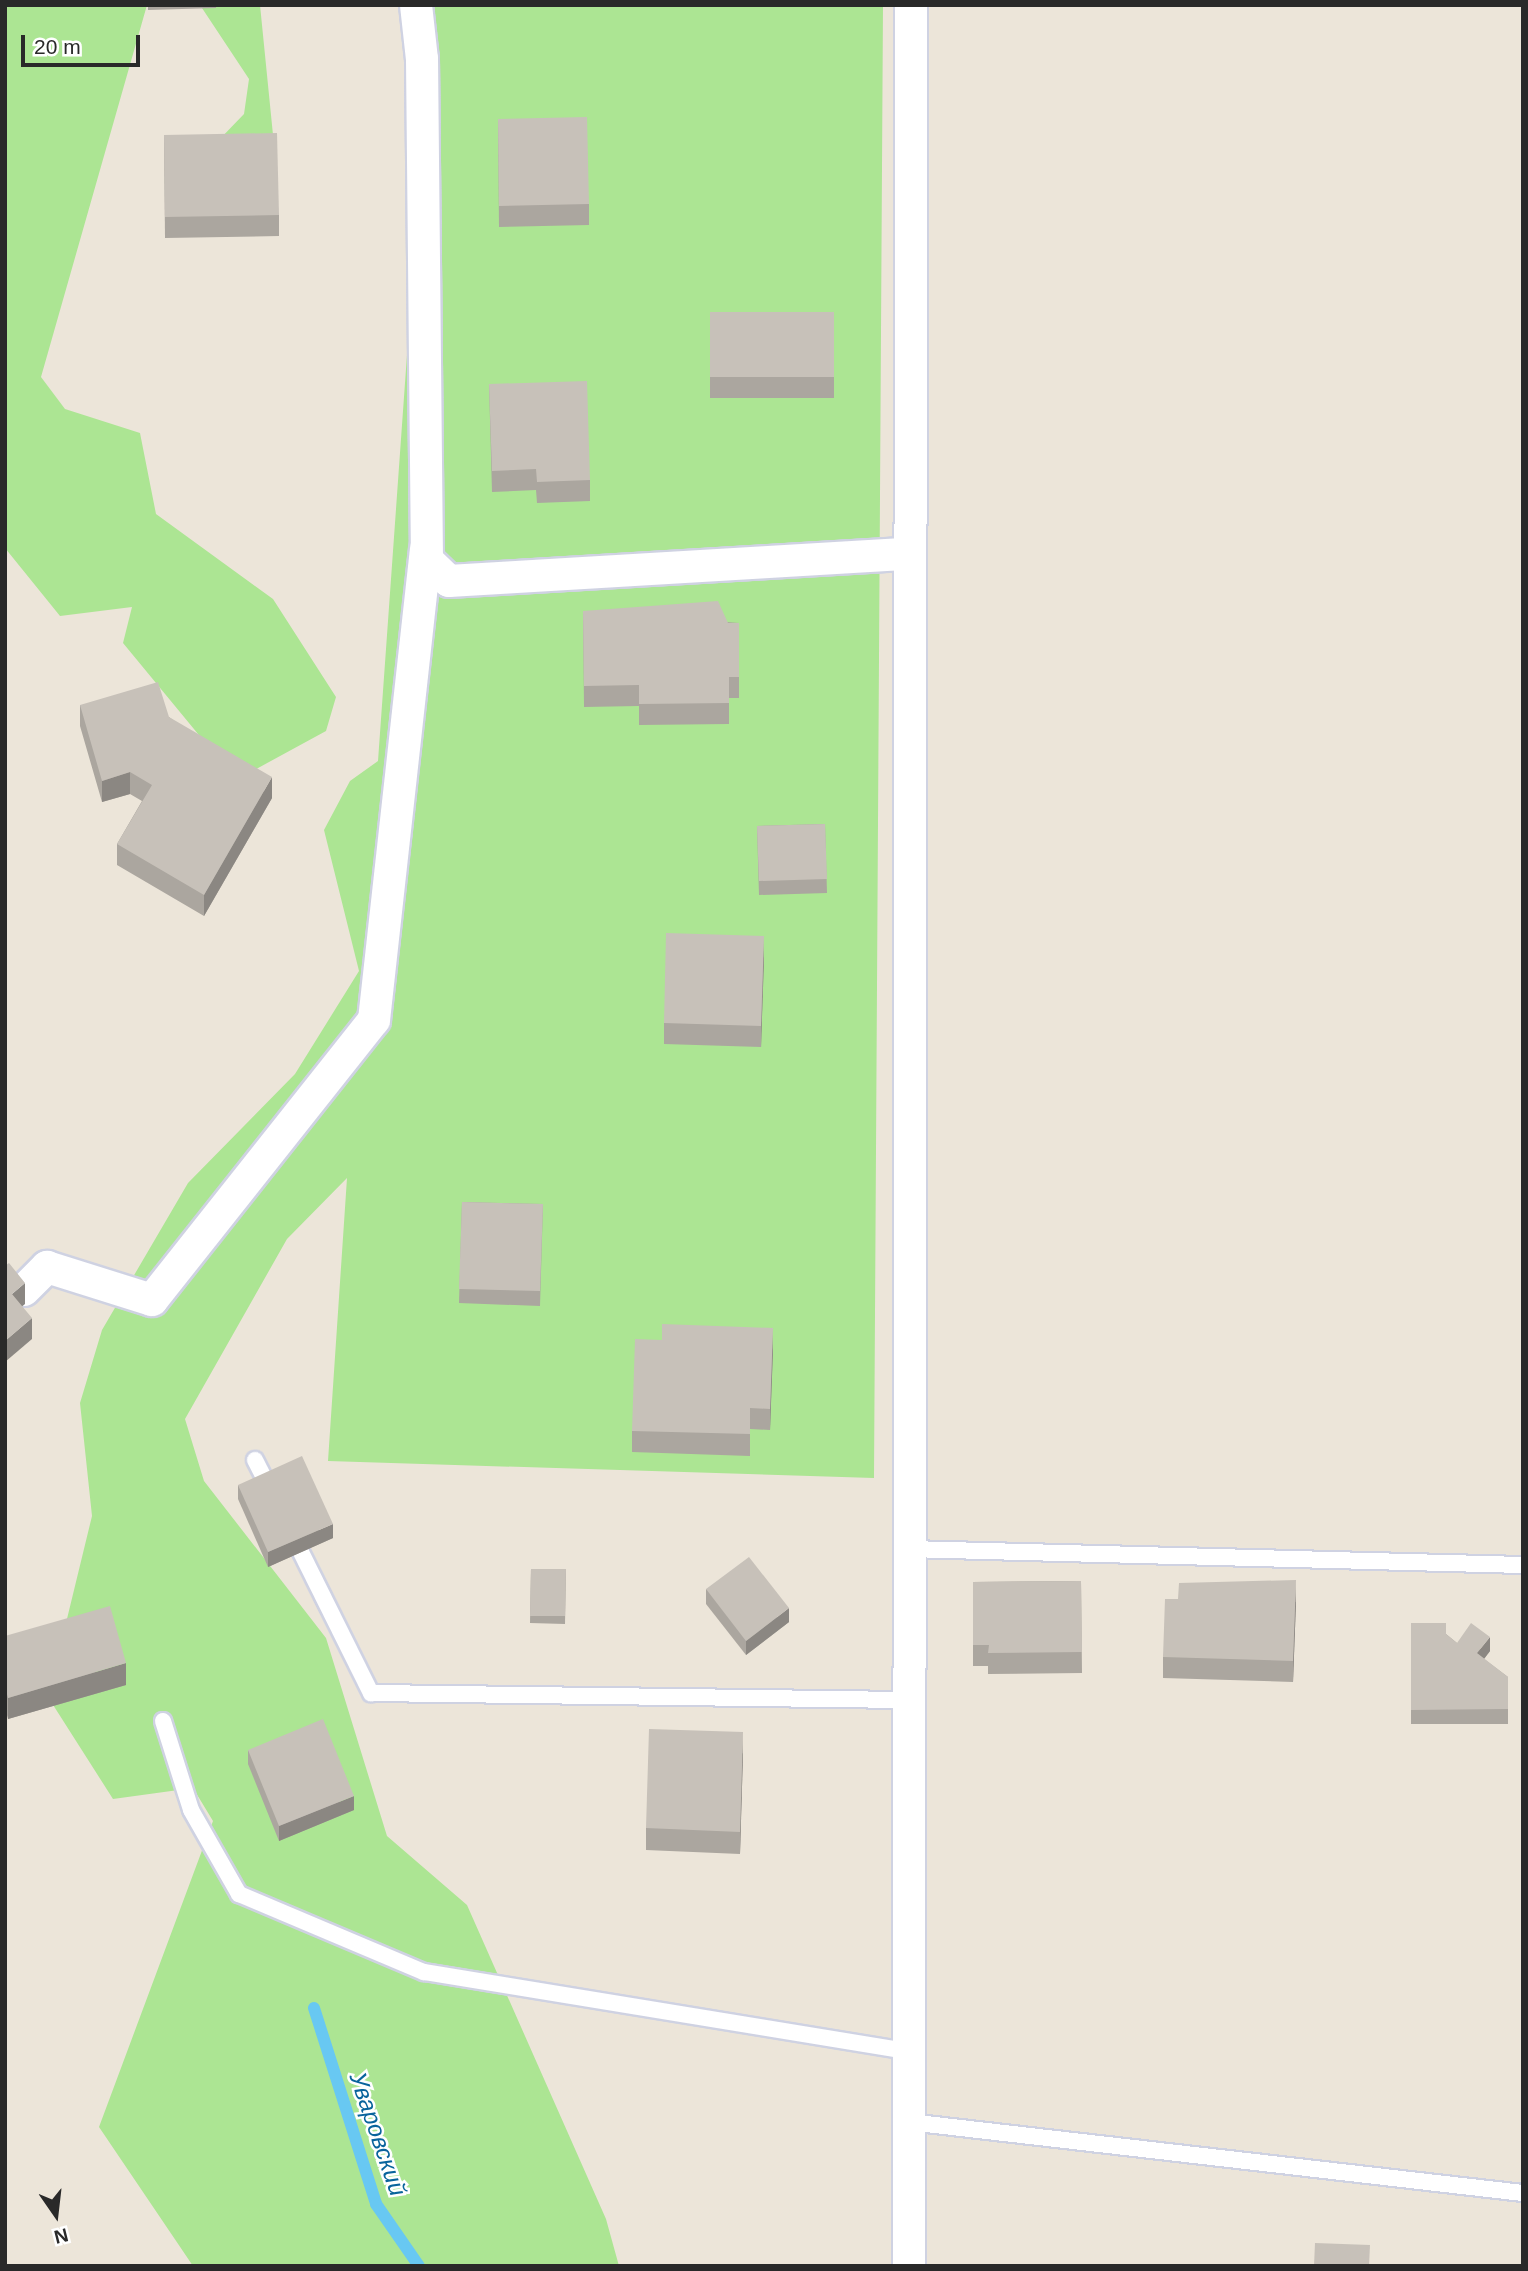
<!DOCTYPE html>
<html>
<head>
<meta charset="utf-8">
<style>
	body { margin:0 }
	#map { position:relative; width:1528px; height:2271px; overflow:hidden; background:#ece5d9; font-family:Helvetica,sans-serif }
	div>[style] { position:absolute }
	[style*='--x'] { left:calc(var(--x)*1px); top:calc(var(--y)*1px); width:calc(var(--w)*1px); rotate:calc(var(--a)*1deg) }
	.green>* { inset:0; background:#ace593 }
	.stream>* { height:12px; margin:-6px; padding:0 6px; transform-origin:6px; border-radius:6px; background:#68c8f2 }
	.roads { filter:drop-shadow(2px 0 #cfd2e2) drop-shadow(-2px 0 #cfd2e2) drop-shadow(0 2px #cfd2e2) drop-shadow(0 -2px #cfd2e2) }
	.service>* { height:16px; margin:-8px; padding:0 8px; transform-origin:8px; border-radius:8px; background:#fff }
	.minor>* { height:32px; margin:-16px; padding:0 16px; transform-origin:16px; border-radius:16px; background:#fff }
	.wall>* { inset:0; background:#aba69f }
	.shaded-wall>* { inset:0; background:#8b8782 }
	.building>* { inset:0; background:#c7c1b9 }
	span { translate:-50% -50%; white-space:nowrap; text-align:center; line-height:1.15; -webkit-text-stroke:5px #fff; paint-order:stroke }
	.water-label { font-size:24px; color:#09649c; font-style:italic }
	.frame { position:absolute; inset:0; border:7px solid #292929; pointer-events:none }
	.north { position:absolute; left:21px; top:2180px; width:70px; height:70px; -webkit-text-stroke:5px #fff; paint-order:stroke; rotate:166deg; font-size:19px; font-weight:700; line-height:28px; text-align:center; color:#292929 }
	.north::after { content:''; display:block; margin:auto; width:24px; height:32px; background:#292929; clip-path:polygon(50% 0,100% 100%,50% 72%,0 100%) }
	.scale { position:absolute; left:21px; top:35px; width:119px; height:32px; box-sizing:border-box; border:4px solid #292929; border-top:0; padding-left:9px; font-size:21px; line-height:24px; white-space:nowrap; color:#292929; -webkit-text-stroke:5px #fff; paint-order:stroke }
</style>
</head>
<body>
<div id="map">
	<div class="green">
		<i style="clip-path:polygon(5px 5px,147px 5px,41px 377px,65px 409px,140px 433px,156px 514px,273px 599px,336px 697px,326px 731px,236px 780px,123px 643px,132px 607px,60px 616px,5px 548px)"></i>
		<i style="clip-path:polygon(200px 5px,260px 5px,274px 145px,189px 171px,244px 114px,249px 79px)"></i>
		<i style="clip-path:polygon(432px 5px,883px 5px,874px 1478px,328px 1461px,347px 1178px,287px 1239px,185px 1419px,204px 1481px,326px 1638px,387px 1836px,467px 1905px,606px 2219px,619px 2266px,193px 2266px,99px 2127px,213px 1821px,193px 1788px,113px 1799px,48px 1697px,92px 1516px,80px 1403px,102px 1330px,188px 1183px,295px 1074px,359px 971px,324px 830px,350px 781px,378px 761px)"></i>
	</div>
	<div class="stream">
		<i style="--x:314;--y:2008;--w:206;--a:72.4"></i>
		<i style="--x:376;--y:2204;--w:75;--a:55.3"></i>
	</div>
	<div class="roads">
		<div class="service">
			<i style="--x:255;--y:1460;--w:36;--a:63"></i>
			<i style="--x:292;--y:1534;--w:178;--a:63.6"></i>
			<i style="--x:371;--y:1693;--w:538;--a:0.75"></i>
			<i style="--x:908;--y:1549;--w:615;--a:1.49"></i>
			<i style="--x:163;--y:1721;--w:93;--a:72.5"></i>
			<i style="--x:191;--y:1810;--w:97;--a:60.3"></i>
			<i style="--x:239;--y:1894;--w:201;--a:22.9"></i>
			<i style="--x:424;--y:1972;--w:491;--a:9.3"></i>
			<i style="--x:909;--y:2122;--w:618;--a:6.6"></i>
		</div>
		<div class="minor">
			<i style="--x:416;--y:5;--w:54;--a:83.7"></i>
			<i style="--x:422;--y:59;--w:501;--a:89.43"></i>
			<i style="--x:427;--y:560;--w:30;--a:44"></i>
			<i style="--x:449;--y:581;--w:459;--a:-3.4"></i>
			<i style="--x:24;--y:1290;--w:33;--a:-45"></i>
			<i style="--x:47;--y:1267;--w:110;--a:17.4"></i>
			<i style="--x:152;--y:1300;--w:357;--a:-51.6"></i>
			<i style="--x:374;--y:1020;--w:473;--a:-83.7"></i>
			<i style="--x:909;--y:2266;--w:2261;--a:-89.95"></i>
		</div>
	</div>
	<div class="wall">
		<i style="clip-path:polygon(148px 5px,216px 5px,216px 8px,148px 10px)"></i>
		<i style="clip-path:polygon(498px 119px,589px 204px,589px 225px,499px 227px)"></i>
		<i style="clip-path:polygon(164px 135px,279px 215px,279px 236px,165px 238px)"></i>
		<i style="clip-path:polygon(710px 312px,834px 312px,834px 398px,710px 398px)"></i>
		<i style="clip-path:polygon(489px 384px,590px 480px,590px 501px,537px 503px,536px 490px,492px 492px)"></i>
		<i style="clip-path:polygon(583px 611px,739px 623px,739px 698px,729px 698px,729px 724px,639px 725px,639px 706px,584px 707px)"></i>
		<i style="clip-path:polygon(80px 705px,169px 717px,272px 798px,204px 916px,117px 865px,117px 844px,142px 801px,130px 794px,102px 802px,80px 726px)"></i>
		<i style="clip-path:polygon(825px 824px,827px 893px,759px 895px,757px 826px)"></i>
		<i style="clip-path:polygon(764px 957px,761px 1047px,664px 1044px,664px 1023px)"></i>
		<i style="clip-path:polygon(462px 1202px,543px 1204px,540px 1306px,459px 1303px)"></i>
		<i style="clip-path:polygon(773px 1349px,770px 1430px,750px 1429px,750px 1456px,632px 1452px,632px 1431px)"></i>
		<i style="clip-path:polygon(238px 1485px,333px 1538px,268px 1567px,238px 1499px)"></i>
		<i style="clip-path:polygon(531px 1569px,566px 1569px,565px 1624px,530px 1623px)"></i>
		<i style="clip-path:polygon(1081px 1581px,1082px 1673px,988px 1674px,988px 1666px,973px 1666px,973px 1582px)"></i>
		<i style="clip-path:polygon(706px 1589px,789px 1622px,746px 1655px,706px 1604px)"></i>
		<i style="clip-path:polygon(1178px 1599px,1296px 1602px,1293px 1682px,1163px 1678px,1163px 1657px)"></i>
		<i style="clip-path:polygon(1411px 1623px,1446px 1634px,1457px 1643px,1490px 1651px,1484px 1659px,1508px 1677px,1508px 1724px,1411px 1724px)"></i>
		<i style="clip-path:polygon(5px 1636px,126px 1685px,8px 1719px,5px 1708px)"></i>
		<i style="clip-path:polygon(248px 1750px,354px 1810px,279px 1841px,248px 1764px)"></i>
		<i style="clip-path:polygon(743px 1753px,740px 1854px,646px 1850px,646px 1828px)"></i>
	</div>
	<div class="shaded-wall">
		<i style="clip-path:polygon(130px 772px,130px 794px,102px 802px,102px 781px)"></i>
		<i style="clip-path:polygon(272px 777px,272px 798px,204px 916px,204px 895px)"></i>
		<i style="clip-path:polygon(764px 936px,764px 957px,761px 1047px,761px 1026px)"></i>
		<i style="clip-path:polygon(25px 1283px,25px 1304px,12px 1315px,12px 1294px)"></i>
		<i style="clip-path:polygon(32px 1318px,32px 1339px,5px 1362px,5px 1341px)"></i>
		<i style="clip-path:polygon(773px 1328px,773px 1349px,770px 1430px,770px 1409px)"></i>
		<i style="clip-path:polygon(333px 1524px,333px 1538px,268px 1567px,268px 1552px)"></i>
		<i style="clip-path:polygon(1296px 1580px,1296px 1602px,1293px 1682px,1293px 1661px)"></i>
		<i style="clip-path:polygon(789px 1608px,789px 1622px,746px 1655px,746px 1641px)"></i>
		<i style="clip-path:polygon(1490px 1637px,1490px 1651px,1477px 1668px,1477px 1653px)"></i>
		<i style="clip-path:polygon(126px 1663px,126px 1685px,8px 1719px,8px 1698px)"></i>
		<i style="clip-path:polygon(743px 1732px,743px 1753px,740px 1854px,740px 1832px)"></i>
		<i style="clip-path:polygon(354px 1796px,354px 1810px,279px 1841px,279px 1826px)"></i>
	</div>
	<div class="building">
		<i style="clip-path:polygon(587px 117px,589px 204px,499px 206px,498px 119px)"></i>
		<i style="clip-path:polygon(277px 133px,279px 215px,165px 217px,164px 135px)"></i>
		<i style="clip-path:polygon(710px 312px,834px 312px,834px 377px,710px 377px)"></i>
		<i style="clip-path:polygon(587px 381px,590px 480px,537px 482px,536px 469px,492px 471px,489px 384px)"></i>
		<i style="clip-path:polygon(718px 601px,728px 623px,739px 623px,739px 677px,729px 677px,729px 703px,639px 704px,639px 685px,584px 686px,583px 611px)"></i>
		<i style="clip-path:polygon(158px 682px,169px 717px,272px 777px,204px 895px,117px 844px,152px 785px,130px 772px,102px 781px,80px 705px)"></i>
		<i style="clip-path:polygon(825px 824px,827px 879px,759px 881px,757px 826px)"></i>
		<i style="clip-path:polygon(666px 933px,764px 936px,761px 1026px,664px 1023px)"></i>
		<i style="clip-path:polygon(462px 1202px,543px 1204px,540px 1291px,459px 1289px)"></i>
		<i style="clip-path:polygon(9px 1263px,25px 1283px,12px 1294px,32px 1318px,5px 1341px,5px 1266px)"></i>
		<i style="clip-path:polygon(662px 1324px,773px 1328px,770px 1409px,750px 1408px,750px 1434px,632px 1431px,635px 1339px,662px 1340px)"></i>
		<i style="clip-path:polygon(302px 1456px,333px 1524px,268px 1552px,238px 1485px)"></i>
		<i style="clip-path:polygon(749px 1557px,789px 1608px,746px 1641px,706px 1589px)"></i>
		<i style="clip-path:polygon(531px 1569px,566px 1569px,565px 1616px,530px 1616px)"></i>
		<i style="clip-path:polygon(1296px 1580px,1293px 1661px,1163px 1657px,1165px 1599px,1178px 1599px,1179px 1583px)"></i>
		<i style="clip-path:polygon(1081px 1581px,1082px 1652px,988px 1653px,989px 1645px,973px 1645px,973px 1582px)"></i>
		<i style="clip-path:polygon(110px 1606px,126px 1663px,8px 1698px,5px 1687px,5px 1636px)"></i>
		<i style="clip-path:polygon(1411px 1623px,1446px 1623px,1446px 1634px,1457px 1643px,1471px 1623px,1490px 1637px,1477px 1653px,1508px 1677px,1508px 1709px,1411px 1710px)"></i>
		<i style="clip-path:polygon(323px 1719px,354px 1796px,279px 1826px,248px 1750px)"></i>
		<i style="clip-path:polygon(649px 1729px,743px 1732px,740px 1832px,646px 1828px)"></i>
		<i style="clip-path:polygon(1315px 2243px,1370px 2245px,1369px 2266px,1314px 2266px)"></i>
	</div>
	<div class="water-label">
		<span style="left:378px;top:2134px;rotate:71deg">Уваровский</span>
	</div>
	<div class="frame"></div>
	<div class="north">N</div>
	<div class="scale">20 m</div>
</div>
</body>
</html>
